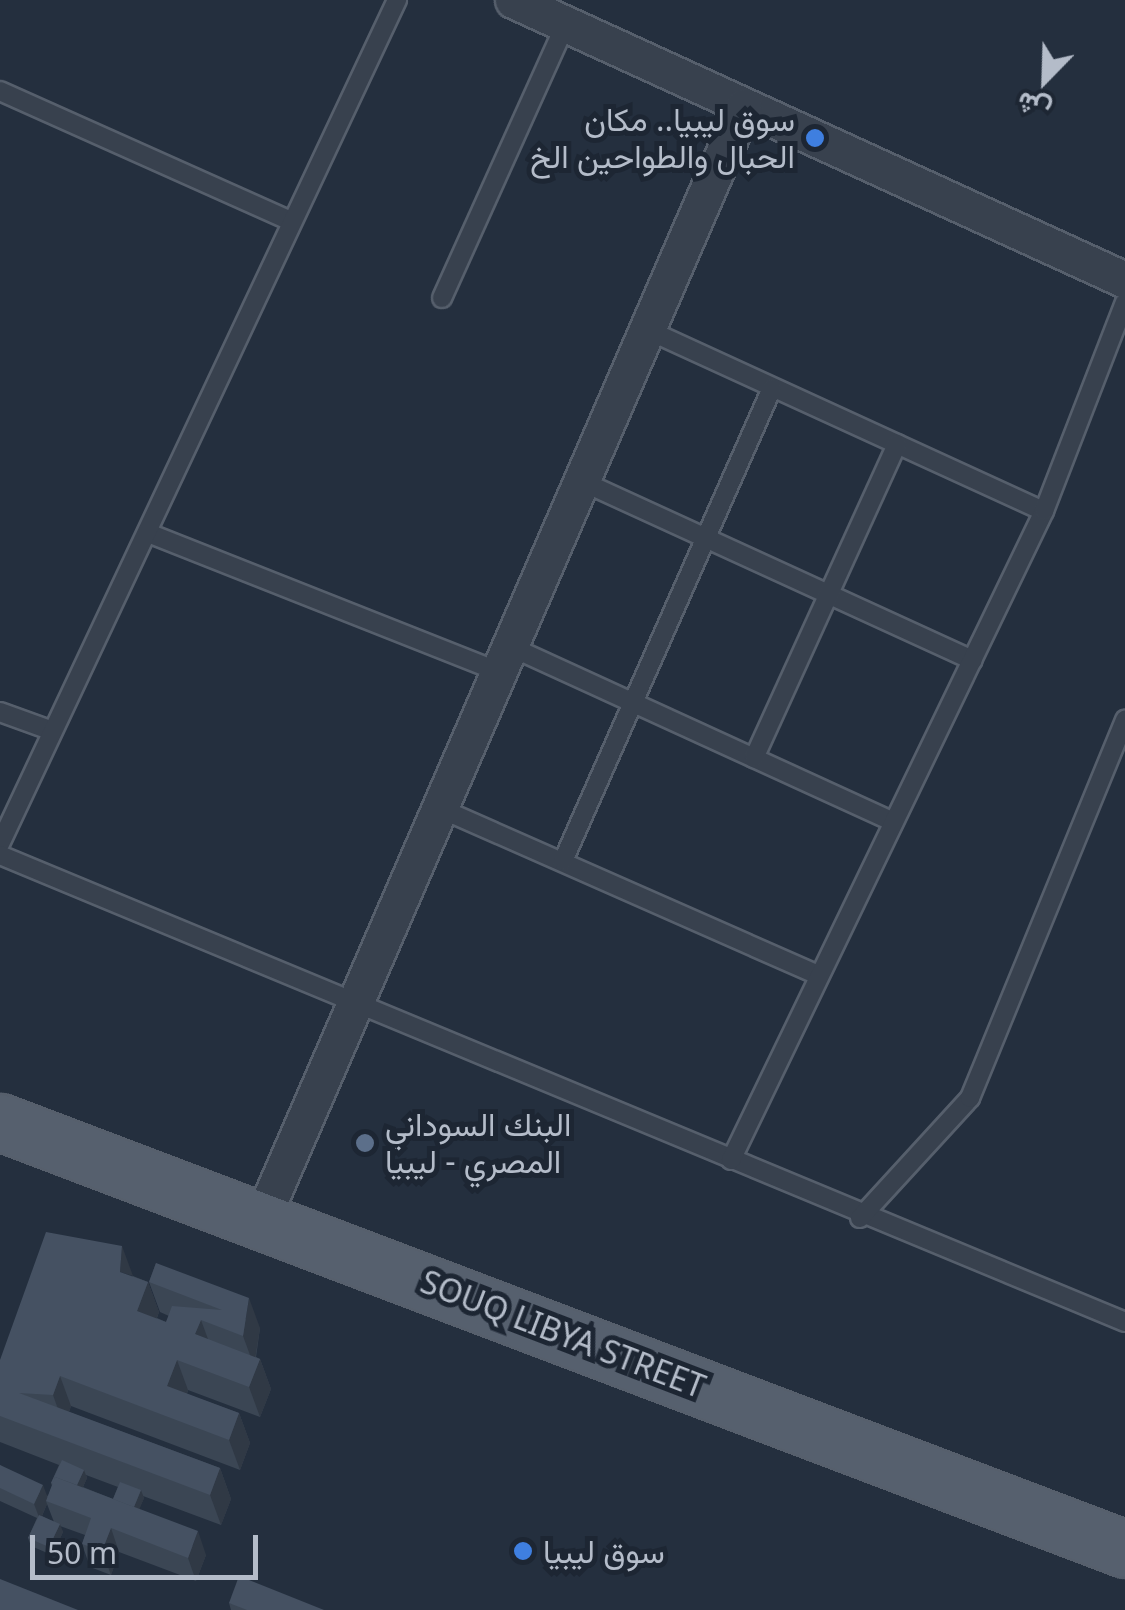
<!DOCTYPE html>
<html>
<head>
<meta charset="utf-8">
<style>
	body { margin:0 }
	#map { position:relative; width:1125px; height:1610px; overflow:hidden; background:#242f3e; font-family:"Noto Sans",Vazirmatn,sans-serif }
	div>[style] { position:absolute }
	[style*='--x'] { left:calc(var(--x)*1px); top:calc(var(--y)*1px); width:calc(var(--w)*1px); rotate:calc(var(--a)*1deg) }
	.roads { filter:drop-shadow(2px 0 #565f6c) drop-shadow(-2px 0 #565f6c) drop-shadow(0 2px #565f6c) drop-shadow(0 -2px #565f6c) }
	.service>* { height:18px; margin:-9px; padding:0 9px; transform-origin:9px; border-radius:9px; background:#38414e }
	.minor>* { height:35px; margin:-17.5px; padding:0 17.5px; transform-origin:17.5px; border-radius:17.5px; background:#38414e }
	.primary>* { height:55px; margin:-27.5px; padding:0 27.5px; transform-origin:27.5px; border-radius:27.5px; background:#56606e }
	.wall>* { inset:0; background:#3b4654 }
	.shaded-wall>* { inset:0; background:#303945 }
	.building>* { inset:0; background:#455162 }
	.dots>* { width:28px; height:28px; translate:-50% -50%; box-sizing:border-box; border:5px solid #1d2633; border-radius:50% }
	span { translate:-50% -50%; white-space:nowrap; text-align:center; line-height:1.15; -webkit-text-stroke:10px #1d2633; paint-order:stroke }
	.poi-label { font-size:32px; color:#b4bcc9 }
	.right { translate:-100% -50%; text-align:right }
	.left { translate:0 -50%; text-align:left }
	.street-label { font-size:32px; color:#b4bcc9 }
	.north { position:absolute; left:995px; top:30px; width:100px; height:100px; -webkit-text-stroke:8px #1d2633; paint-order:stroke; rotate:203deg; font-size:28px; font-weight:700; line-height:40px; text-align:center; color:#b4bcc9 }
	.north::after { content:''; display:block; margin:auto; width:35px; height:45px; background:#b4bcc9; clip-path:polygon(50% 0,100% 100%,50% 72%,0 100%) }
	.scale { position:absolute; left:30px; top:1535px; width:228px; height:45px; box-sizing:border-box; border:5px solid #b4bcc9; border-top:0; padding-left:12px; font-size:30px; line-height:35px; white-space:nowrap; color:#b4bcc9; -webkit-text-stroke:8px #1d2633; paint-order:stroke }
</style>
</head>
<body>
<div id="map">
	<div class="roads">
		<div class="service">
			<i style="--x:0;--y:91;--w:318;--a:24.1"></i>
			<i style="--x:442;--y:298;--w:301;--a:-65.7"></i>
			<i style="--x:648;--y:330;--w:435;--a:24.6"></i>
			<i style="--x:579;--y:480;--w:433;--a:24.6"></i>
			<i style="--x:148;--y:533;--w:374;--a:21.6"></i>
			<i style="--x:507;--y:645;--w:425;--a:24.6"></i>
			<i style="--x:0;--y:712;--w:53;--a:19.8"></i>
			<i style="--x:754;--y:758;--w:345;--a:-65.5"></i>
			<i style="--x:437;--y:807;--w:414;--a:23.8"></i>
			<i style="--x:0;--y:844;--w:933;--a:-64.81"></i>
			<i style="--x:0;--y:855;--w:1218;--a:22.54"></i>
			<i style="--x:563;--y:861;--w:517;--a:-66.16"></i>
			<i style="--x:731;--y:1160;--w:721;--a:-64.25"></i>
			<i style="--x:1044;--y:511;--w:224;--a:-68.8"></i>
			<i style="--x:860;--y:1218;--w:163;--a:-47.5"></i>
			<i style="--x:970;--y:1098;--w:409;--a:-67.7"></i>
		</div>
		<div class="minor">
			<i style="--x:513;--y:0;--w:673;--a:24.58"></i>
			<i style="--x:262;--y:1218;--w:1212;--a:-66.57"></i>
		</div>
		<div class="primary">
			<i style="--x:0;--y:1122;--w:1203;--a:20.78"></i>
		</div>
	</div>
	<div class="wall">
		<i style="clip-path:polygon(evenodd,156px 1263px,260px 1328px,256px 1357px,260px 1359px,271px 1389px,260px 1417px,188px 1390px,187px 1394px,239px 1413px,250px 1443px,240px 1470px,71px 1406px,69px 1412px,220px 1468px,231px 1499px,221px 1525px,143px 1496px,144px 1498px,139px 1509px,206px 1555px,196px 1581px,119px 1552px,111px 1575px,90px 1567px,82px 1544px,85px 1535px,60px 1526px,63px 1532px,52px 1555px,31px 1546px,28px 1538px,37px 1518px,0 1501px,0 1465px,48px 1496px,52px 1486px,51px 1483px,59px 1465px,0 1442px,0 1360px,133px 1276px,148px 1282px,159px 1312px,157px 1318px,166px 1322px,169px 1316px,160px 1312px,149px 1282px,156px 1263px,86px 1475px,118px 1487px,113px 1499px,83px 1487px,87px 1478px,86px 1475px,156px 1263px,47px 1504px,54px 1522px,42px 1516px,47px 1504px)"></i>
		<i style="clip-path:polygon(229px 1603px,324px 1610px,231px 1610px)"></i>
	</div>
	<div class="shaded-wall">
		<i style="clip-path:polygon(122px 1246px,133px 1276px,120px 1272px)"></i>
		<i style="clip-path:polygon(148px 1282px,159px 1312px,148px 1341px,137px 1311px)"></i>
		<i style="clip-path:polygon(249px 1298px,260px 1328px,254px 1366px,243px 1336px)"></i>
		<i style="clip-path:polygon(201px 1320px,212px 1350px,195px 1334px)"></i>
		<i style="clip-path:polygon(260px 1359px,271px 1389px,260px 1417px,249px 1387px)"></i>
		<i style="clip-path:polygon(177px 1360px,188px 1390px,178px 1416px,167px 1386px)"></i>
		<i style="clip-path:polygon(60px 1376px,71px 1406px,64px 1426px,53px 1395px)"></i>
		<i style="clip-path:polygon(239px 1413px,250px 1443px,240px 1470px,229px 1440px)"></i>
		<i style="clip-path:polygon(220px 1468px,231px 1499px,221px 1525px,210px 1495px)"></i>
		<i style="clip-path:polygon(84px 1470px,87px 1478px,76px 1502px,73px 1494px)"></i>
		<i style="clip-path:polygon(43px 1485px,49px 1501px,46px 1501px,47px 1504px,40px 1520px,34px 1504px)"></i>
		<i style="clip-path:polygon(141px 1490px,144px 1498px,133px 1525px,130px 1516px)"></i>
		<i style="clip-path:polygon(60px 1524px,63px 1532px,52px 1555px,49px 1547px)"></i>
		<i style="clip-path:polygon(111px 1528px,119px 1552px,111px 1575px,102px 1551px)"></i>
		<i style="clip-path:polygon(198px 1531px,206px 1555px,196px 1581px,188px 1558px)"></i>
	</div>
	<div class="building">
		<i style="clip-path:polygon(46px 1232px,122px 1246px,120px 1272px,148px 1282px,137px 1311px,166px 1322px,172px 1306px,222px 1310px,149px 1282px,156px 1263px,249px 1298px,243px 1336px,201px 1320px,195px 1334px,260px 1359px,249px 1387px,177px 1360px,167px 1386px,239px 1413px,229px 1440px,60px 1376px,53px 1395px,19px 1393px,220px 1468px,210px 1495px,0 1416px,0 1360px)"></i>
		<i style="clip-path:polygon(62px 1460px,84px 1470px,77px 1485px,55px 1477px,53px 1484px,51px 1483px)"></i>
		<i style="clip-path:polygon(0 1465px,43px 1485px,34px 1504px,0 1488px)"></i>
		<i style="clip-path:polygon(55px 1477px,198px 1531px,188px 1558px,111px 1528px,102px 1551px,82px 1544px,91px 1518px,46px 1501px)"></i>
		<i style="clip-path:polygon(120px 1482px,141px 1490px,134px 1507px,113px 1499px)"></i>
		<i style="clip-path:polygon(39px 1515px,60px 1524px,49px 1547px,28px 1538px)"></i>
		<i style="clip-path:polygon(239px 1576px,324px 1610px,247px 1610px,229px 1603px)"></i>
		<i style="clip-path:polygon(0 1579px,78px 1610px,0 1610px)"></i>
	</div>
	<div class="dots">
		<i style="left:815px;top:138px;background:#3f7fe0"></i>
		<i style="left:365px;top:1143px;background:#5c6f8a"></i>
		<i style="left:523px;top:1551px;background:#3f7fe0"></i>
	</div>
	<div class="poi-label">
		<span class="right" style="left:795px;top:138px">سوق ليبيا.. مكان<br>الحبال والطواحين الخ</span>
		<span class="left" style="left:385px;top:1143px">البنك السوداني<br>المصري - ليبيا</span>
		<span class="left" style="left:543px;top:1551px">سوق ليبيا</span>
	</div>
	<div class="street-label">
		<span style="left:563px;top:1334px;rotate:21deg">SOUQ LIBYA STREET</span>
	</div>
	<div class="north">ش</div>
	<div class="scale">50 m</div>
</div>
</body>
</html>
